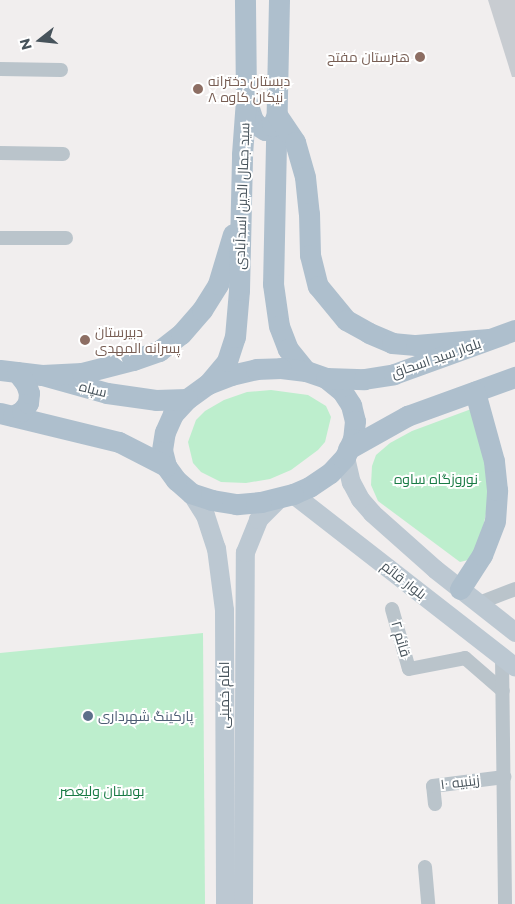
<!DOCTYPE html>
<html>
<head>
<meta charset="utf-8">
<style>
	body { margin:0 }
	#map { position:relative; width:515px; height:904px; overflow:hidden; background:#f1eeee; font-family:Montserrat,Cairo,sans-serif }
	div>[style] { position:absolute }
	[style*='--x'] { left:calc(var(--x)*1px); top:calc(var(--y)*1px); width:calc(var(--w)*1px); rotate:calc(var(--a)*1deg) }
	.green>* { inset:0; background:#bdeecd }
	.building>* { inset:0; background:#c8ccd1 }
	.street>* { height:14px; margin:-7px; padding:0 7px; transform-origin:7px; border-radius:7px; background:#bac4cb }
	.secondary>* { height:19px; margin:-9.5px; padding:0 9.5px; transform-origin:9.5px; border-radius:9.5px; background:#bcc8d2 }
	.primary>* { height:21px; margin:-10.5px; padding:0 10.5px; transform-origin:10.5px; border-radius:10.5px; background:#aebfcd }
	.dots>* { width:14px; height:14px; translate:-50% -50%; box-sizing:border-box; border:2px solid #fff; border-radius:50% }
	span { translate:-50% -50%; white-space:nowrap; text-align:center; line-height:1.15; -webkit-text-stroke:4px #fff; paint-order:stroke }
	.education-label { font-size:14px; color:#785e54 }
	.right { translate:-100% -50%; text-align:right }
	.left { translate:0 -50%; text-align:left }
	.street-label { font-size:14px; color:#47535b }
	.park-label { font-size:14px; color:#197b45 }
	.service-label { font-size:14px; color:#4e5e75 }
	.north { position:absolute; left:15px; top:15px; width:50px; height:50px; -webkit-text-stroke:4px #fff; paint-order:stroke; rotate:254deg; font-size:14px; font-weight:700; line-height:20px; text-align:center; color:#47535b }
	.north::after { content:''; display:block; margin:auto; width:18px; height:22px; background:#47535b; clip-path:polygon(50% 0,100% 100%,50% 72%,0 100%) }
</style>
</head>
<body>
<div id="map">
	<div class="green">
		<i style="clip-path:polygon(271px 390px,308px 395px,326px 406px,331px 417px,325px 442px,318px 450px,291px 470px,270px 479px,246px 483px,221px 482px,201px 472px,193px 463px,188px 442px,196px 420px,205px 411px,224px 400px,247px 392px)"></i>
		<i style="clip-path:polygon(474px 408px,490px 494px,483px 528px,472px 559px,460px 562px,378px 501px,371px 485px,372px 466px,376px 455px,390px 443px,412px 431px)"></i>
		<i style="clip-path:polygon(203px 633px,205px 904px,0 904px,0 653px)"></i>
	</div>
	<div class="building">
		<i style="clip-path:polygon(488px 0,515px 0,515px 77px,512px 77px)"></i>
	</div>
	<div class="street">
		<i style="--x:0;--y:69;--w:61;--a:0.9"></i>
		<i style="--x:0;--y:153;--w:63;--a:0.9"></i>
		<i style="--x:0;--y:238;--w:66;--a:0"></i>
		<i style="--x:479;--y:603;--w:39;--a:-21"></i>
		<i style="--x:392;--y:609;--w:62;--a:74.2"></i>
		<i style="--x:409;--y:669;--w:57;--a:-11.1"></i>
		<i style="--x:465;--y:658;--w:50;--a:41"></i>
		<i style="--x:502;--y:657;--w:247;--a:89.3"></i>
		<i style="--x:435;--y:804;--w:18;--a:-96"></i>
		<i style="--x:433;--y:786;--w:72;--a:-7.2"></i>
		<i style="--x:425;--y:867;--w:37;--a:85"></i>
	</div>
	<div class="secondary">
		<i style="--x:345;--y:457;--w:26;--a:77"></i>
		<i style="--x:351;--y:482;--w:19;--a:62"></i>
		<i style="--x:360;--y:499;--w:18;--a:49"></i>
		<i style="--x:372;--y:513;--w:84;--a:41.6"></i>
		<i style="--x:435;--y:569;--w:102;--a:38.2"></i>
		<i style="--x:191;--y:493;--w:26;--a:58"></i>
		<i style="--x:205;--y:515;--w:35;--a:72"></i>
		<i style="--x:216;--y:548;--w:63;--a:82.6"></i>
		<i style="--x:224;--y:610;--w:294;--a:89.8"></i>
		<i style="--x:293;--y:494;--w:281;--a:37.9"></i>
		<i style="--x:243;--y:904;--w:352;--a:-89.7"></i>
		<i style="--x:245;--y:552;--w:35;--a:-68"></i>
		<i style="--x:258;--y:519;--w:30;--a:-45"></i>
	</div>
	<div class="primary">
		<i style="--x:279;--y:0;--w:284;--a:91.2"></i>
		<i style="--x:273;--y:284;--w:42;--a:81.9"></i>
		<i style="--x:279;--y:326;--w:25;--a:69"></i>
		<i style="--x:288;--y:349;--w:28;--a:51"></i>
		<i style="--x:246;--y:99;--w:22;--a:72"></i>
		<i style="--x:253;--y:120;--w:6;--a:51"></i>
		<i style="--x:257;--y:125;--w:9;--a:32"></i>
		<i style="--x:265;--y:130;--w:8;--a:-30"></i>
		<i style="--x:272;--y:126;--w:12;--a:-66"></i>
		<i style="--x:277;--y:115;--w:32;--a:56"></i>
		<i style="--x:295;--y:142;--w:36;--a:74"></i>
		<i style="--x:305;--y:177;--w:36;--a:84"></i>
		<i style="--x:309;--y:213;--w:42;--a:88.6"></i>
		<i style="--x:310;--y:255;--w:32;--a:76"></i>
		<i style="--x:318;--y:286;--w:44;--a:50.5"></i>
		<i style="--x:346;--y:320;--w:26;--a:29"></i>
		<i style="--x:369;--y:333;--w:25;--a:23"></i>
		<i style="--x:392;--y:343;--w:24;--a:5"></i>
		<i style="--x:416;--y:345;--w:73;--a:-4.7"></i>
		<i style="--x:281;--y:368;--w:25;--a:7"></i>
		<i style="--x:306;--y:371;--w:21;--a:19"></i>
		<i style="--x:326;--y:378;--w:21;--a:39"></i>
		<i style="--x:342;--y:391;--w:17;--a:57"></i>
		<i style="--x:351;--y:405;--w:16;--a:76"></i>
		<i style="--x:355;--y:421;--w:18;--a:96"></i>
		<i style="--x:353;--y:439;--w:20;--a:114"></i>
		<i style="--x:345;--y:457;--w:22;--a:133"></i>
		<i style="--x:330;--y:473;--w:25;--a:146"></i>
		<i style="--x:309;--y:487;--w:17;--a:156"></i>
		<i style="--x:293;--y:494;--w:33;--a:166"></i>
		<i style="--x:261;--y:502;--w:25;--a:175"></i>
		<i style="--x:236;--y:504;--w:24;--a:-171"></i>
		<i style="--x:212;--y:500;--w:22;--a:-162"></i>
		<i style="--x:191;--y:493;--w:20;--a:-139"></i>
		<i style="--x:176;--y:480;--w:17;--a:-126"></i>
		<i style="--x:166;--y:466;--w:16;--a:-104"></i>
		<i style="--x:162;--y:450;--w:18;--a:-81"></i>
		<i style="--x:165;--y:432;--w:20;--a:-66"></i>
		<i style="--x:173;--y:414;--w:21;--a:-47"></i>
		<i style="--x:187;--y:399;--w:26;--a:-36"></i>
		<i style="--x:208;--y:384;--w:25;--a:-21"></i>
		<i style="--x:231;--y:375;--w:26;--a:-13"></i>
		<i style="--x:256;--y:369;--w:25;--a:-2"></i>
		<i style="--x:0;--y:370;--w:42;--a:6.8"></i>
		<i style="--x:42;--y:375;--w:67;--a:15.5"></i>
		<i style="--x:107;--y:393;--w:49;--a:8.1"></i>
		<i style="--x:156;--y:400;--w:31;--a:-2"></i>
		<i style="--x:42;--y:375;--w:40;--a:-2.9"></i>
		<i style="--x:82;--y:373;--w:53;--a:-14.3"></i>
		<i style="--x:133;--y:360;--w:28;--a:-19"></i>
		<i style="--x:159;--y:351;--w:28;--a:-38"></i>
		<i style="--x:181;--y:334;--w:32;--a:-49"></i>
		<i style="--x:202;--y:310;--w:31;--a:-58"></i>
		<i style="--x:218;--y:284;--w:52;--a:-73.3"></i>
		<i style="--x:326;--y:378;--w:38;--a:2"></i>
		<i style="--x:364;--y:379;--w:30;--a:-9"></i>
		<i style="--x:394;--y:374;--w:129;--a:-20"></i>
		<i style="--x:208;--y:384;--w:30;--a:-50"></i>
		<i style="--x:227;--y:361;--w:25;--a:-72"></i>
		<i style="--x:235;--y:337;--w:47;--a:-85.1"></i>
		<i style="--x:239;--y:290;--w:136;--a:-88.7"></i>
		<i style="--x:242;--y:154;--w:55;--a:-85.8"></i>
		<i style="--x:246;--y:99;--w:99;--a:-90.6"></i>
		<i style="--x:0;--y:413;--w:122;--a:13.7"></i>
		<i style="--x:119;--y:442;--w:53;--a:27.1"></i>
		<i style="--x:13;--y:416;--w:10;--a:-29"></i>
		<i style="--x:22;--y:411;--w:10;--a:-53"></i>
		<i style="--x:28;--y:403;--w:10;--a:-84"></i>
		<i style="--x:29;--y:393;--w:9;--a:-108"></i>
		<i style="--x:26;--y:384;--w:15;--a:-127"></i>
		<i style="--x:348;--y:449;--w:68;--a:-29.2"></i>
		<i style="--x:407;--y:416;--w:115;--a:-19.9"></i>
		<i style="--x:460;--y:589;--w:40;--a:-57.1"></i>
		<i style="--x:482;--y:555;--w:36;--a:-69"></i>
		<i style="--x:495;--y:521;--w:31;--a:-86"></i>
		<i style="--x:497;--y:490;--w:29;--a:-96"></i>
		<i style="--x:494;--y:461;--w:72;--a:-105.4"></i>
	</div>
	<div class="dots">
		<i style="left:420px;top:57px;background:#8d6e63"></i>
		<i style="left:198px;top:89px;background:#8d6e63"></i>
		<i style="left:85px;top:340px;background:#8d6e63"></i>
		<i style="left:88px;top:716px;background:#5c6f8a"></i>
	</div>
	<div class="education-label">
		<span class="right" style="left:410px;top:57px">هنرستان مفتح</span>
		<span class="left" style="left:208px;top:89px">دبستان دخترانه<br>نیکان کاوه ۸</span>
		<span class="left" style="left:95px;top:340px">دبیرستان<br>پسرانه المهدی</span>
	</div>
	<div class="street-label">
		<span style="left:242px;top:196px;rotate:-88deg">سید جمال الدین اسدآبادی</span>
		<span style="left:436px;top:358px;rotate:-19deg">بلوار سید اسحاق</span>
		<span style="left:93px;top:389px;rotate:14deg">سپاه</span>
		<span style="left:404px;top:580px;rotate:38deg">بلوار قائم</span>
		<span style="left:401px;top:639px;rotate:74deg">قائم ۲</span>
		<span style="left:224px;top:695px;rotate:-90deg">امام خمینی</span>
		<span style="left:460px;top:782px;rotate:-7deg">زینبیه ۱۰</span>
	</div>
	<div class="park-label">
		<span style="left:436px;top:479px">نوروزگاه ساوه</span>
		<span style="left:102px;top:791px">بوستان ولیعصر</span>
	</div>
	<div class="service-label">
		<span class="left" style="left:98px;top:716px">پارکینگ شهرداری</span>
	</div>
	<div class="north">N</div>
</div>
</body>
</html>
